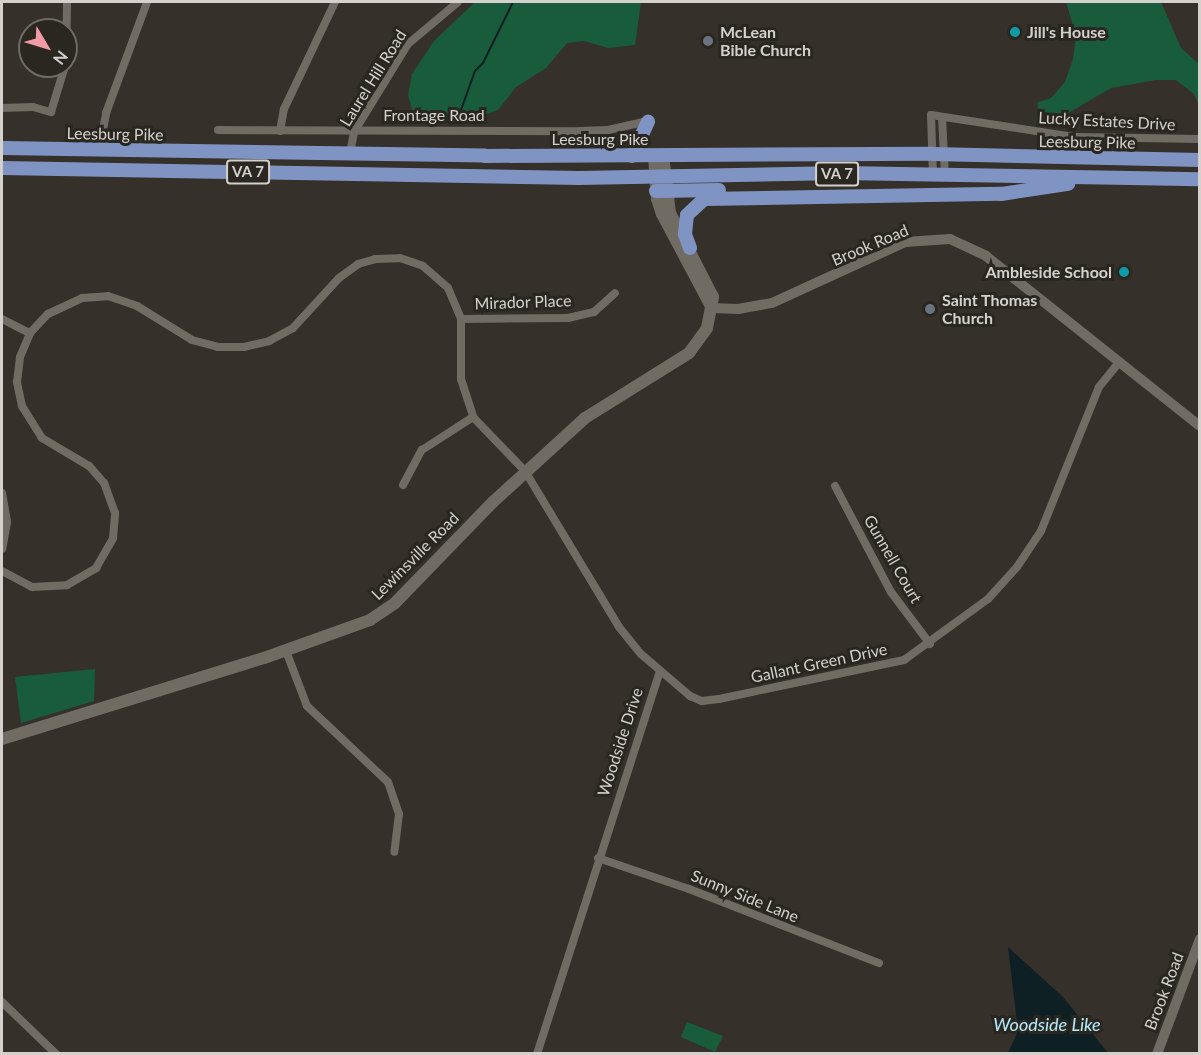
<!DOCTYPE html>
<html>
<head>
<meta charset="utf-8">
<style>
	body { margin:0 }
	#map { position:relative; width:1201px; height:1055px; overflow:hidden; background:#35302a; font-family:Lato,sans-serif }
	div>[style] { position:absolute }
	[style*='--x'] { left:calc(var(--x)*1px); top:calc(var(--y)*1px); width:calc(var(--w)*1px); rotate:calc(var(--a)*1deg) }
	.green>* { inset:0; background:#195c3c }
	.water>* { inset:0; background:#0f2025 }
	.stream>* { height:2px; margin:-1px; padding:0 1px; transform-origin:1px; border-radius:1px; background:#0f2025 }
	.minor>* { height:8px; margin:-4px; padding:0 4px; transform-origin:4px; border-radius:4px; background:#706b63 }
	.tertiary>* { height:10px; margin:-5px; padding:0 5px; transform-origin:5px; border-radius:5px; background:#706b63 }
	.secondary>* { height:12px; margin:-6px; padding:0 6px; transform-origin:6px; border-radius:6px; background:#706b63 }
	.trunk>* { height:14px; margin:-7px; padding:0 7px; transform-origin:7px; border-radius:7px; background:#8094c4 }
	.dots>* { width:16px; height:16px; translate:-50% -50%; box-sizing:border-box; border:3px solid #2a2720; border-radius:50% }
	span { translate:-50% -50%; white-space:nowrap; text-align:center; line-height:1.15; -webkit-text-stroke:6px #2a2720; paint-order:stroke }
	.shield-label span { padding:2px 4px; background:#2a2720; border:2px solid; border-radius:4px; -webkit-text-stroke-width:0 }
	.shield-label { font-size:15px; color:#d4d1cd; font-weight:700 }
	.poi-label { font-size:16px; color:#d4d1cd; font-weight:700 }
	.left { translate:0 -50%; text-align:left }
	.right { translate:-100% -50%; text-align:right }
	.street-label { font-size:16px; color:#d4d1cd }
	.water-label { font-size:18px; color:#b4ebfe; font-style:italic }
	.frame { position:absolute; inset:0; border:3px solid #d4d1cd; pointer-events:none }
	.north { position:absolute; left:18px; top:18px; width:60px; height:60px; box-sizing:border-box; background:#2a2720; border:2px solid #6e6b65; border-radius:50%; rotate:128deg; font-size:16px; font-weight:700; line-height:24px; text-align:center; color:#d4d1cd }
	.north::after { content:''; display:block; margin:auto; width:21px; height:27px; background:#f39aa8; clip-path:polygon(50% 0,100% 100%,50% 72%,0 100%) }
</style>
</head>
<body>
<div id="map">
	<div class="green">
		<i style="clip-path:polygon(475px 2px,641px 2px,635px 45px,608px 48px,584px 41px,567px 43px,546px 68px,516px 87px,498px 110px,479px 117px,425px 123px,415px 119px,408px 95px,412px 74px,434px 41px)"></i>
		<i style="clip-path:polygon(1066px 2px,1161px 2px,1181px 48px,1199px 64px,1199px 106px,1194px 94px,1176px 80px,1156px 80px,1111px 88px,1070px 112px,1059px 123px,1036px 121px,1038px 102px,1051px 98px,1065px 82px,1073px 59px,1076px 36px)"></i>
		<i style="clip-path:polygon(95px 669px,94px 701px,21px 723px,15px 677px)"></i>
		<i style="clip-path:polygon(687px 1022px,723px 1036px,715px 1052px,681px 1037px)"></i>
	</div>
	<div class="water">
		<i style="clip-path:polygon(1008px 947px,1063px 997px,1108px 1053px,1008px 1053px,1018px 1031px)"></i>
	</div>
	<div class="stream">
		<i style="--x:461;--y:110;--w:41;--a:-70.3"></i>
		<i style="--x:475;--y:71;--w:11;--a:-45"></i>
		<i style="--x:483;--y:63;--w:68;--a:-63.8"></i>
	</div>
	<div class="minor">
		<i style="--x:66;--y:61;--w:59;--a:-89"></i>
		<i style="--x:2;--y:108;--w:31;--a:-2"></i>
		<i style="--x:33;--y:107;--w:19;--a:16"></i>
		<i style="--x:51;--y:112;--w:48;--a:-73.1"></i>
		<i style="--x:942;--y:117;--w:59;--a:87.1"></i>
		<i style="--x:218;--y:130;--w:362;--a:0.2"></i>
		<i style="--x:580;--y:131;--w:28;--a:-2"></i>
		<i style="--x:608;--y:130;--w:41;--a:-12.7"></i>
		<i style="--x:280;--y:131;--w:22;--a:-80"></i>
		<i style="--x:284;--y:109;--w:119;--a:-64.5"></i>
		<i style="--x:99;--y:150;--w:38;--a:-79"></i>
		<i style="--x:106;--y:113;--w:118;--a:-69.7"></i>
		<i style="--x:350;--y:153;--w:21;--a:-79"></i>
		<i style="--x:354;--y:132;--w:103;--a:-58.5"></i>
		<i style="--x:408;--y:44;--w:65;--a:-40"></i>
		<i style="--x:933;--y:175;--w:60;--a:-91.9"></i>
		<i style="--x:931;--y:115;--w:146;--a:8.7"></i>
		<i style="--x:1075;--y:137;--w:125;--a:0.9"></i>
		<i style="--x:2;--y:319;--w:31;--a:27"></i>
		<i style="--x:461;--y:319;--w:107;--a:-0.5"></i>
		<i style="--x:568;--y:318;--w:27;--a:-13"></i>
		<i style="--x:594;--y:312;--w:28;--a:-42"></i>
		<i style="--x:403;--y:485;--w:40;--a:-62"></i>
		<i style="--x:422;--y:450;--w:61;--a:-32.9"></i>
		<i style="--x:835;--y:486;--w:120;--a:62.2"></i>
		<i style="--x:891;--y:592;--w:65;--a:53.1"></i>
		<i style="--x:2;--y:493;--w:29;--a:80"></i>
		<i style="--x:7;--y:522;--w:27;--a:100"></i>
		<i style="--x:2;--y:571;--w:34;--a:28"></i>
		<i style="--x:32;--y:587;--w:35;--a:-3"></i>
		<i style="--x:67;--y:585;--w:34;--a:-30"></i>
		<i style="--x:96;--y:568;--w:34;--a:-60"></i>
		<i style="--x:113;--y:538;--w:25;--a:-85"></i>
		<i style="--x:115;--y:513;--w:32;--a:-110"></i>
		<i style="--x:104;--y:483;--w:23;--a:-131"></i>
		<i style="--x:89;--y:466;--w:55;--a:-149.2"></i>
		<i style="--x:42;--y:438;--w:38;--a:-122"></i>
		<i style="--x:22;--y:406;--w:25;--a:-102"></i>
		<i style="--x:17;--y:382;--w:25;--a:-83"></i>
		<i style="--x:20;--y:357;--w:26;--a:-67"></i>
		<i style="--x:30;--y:333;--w:26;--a:-47"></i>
		<i style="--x:48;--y:314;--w:38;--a:-25"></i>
		<i style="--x:82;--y:298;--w:26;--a:-4"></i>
		<i style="--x:108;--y:296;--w:31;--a:19"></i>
		<i style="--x:137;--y:306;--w:65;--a:31.7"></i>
		<i style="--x:192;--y:340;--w:27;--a:15"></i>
		<i style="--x:218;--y:347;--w:26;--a:0"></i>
		<i style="--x:244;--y:347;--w:26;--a:-13"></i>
		<i style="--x:269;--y:341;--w:27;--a:-28"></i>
		<i style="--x:293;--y:328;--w:68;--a:-47.4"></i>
		<i style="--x:339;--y:278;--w:24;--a:-36"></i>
		<i style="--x:358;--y:264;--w:18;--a:-16"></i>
		<i style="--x:375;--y:259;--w:25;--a:-2"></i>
		<i style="--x:400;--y:258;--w:24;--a:19"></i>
		<i style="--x:423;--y:266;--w:33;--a:41"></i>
		<i style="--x:448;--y:288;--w:34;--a:67"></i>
		<i style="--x:461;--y:319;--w:60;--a:90"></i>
		<i style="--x:461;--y:379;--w:40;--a:72"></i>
		<i style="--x:473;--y:417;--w:75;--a:46.1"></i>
		<i style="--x:525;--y:471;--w:182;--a:58.9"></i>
		<i style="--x:619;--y:627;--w:35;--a:51"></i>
		<i style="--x:641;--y:654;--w:65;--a:40.6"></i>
		<i style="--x:690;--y:696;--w:13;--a:23"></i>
		<i style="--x:702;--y:701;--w:17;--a:-7"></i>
		<i style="--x:719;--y:699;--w:189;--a:-11.9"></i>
		<i style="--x:904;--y:660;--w:104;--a:-36"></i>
		<i style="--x:988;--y:599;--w:43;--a:-47.8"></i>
		<i style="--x:1017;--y:567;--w:43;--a:-56.3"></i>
		<i style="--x:1041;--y:531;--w:155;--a:-68.1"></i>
		<i style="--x:1099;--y:387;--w:32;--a:-51"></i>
		<i style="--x:286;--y:651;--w:59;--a:69.1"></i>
		<i style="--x:307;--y:706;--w:111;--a:43.2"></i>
		<i style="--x:388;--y:782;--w:34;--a:71"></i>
		<i style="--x:399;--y:814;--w:38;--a:97"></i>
		<i style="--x:598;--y:858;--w:96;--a:18.8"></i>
		<i style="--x:689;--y:889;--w:204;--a:21.3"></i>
		<i style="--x:2;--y:1002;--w:75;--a:43.9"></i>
		<i style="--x:537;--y:1054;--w:401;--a:-72.2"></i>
	</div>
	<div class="tertiary">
		<i style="--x:712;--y:308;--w:26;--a:2"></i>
		<i style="--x:738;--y:309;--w:35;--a:-10"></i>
		<i style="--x:772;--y:303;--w:146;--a:-24.6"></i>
		<i style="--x:905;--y:242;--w:45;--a:-3.8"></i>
		<i style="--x:950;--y:239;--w:40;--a:25"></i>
		<i style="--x:986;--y:256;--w:273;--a:38.5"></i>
		<i style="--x:1157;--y:1054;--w:123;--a:-69.5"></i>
	</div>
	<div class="secondary">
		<i style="--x:654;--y:156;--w:43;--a:86"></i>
		<i style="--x:657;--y:199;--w:16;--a:72"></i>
		<i style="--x:662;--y:214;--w:106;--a:62"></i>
		<i style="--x:2;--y:739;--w:274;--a:-17.2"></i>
		<i style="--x:264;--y:658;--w:113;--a:-19.7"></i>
		<i style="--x:370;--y:620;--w:30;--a:-34"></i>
		<i style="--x:395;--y:603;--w:141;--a:-45.9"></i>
		<i style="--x:493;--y:502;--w:125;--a:-42.4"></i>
		<i style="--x:585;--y:418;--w:123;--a:-32"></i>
		<i style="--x:689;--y:353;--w:31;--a:-54"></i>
		<i style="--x:707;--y:328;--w:32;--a:-79"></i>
		<i style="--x:713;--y:297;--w:94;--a:-117.1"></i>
		<i style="--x:670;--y:213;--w:58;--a:-96.9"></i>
	</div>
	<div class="trunk">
		<i style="--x:2;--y:148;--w:483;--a:0.9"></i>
		<i style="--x:485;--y:156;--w:448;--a:-0.3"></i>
		<i style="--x:933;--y:154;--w:267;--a:1.3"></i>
		<i style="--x:632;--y:156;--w:38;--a:-65"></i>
		<i style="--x:2;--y:168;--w:577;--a:0.99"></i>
		<i style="--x:579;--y:178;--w:263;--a:-1.1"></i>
		<i style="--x:842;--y:173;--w:358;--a:1"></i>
		<i style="--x:656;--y:191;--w:63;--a:-0.9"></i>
		<i style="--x:690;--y:248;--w:15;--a:-110"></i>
		<i style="--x:685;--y:234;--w:19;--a:-84"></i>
		<i style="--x:687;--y:215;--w:23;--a:-43"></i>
		<i style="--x:704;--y:199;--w:297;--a:-1"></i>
		<i style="--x:1001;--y:194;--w:68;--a:-8.5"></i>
	</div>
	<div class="dots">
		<i style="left:1015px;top:32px;background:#0f9aa8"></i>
		<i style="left:708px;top:41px;background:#6b7280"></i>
		<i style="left:1124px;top:272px;background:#0f9aa8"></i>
		<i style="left:930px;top:309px;background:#6b7280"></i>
	</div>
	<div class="shield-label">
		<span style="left:248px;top:172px">VA 7</span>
		<span style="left:837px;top:174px">VA 7</span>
	</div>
	<div class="poi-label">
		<span class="left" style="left:720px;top:41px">McLean<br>Bible Church</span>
		<span class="left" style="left:1027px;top:32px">Jill's House</span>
		<span class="right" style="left:1112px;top:272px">Ambleside School</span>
		<span class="left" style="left:942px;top:309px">Saint Thomas<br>Church</span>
	</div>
	<div class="street-label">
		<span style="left:373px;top:78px;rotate:-58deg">Laurel Hill Road</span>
		<span style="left:434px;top:115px">Frontage Road</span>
		<span style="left:1107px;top:121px;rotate:3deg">Lucky Estates Drive</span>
		<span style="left:115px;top:134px;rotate:1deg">Leesburg Pike</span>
		<span style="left:600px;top:139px">Leesburg Pike</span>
		<span style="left:1087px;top:142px;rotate:1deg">Leesburg Pike</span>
		<span style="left:870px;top:245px;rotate:-23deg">Brook Road</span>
		<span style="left:523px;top:302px;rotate:-2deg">Mirador Place</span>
		<span style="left:415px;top:556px;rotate:-45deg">Lewinsville Road</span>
		<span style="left:893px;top:559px;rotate:60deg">Gunnell Court</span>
		<span style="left:819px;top:663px;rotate:-12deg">Gallant Green Drive</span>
		<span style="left:620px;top:742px;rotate:-72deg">Woodside Drive</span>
		<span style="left:745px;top:896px;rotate:22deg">Sunny Side Lane</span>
		<span style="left:1164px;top:991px;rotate:-69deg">Brook Road</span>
	</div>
	<div class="water-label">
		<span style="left:1047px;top:1024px">Woodside Like</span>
	</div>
	<div class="frame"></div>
	<div class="north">N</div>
</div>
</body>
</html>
